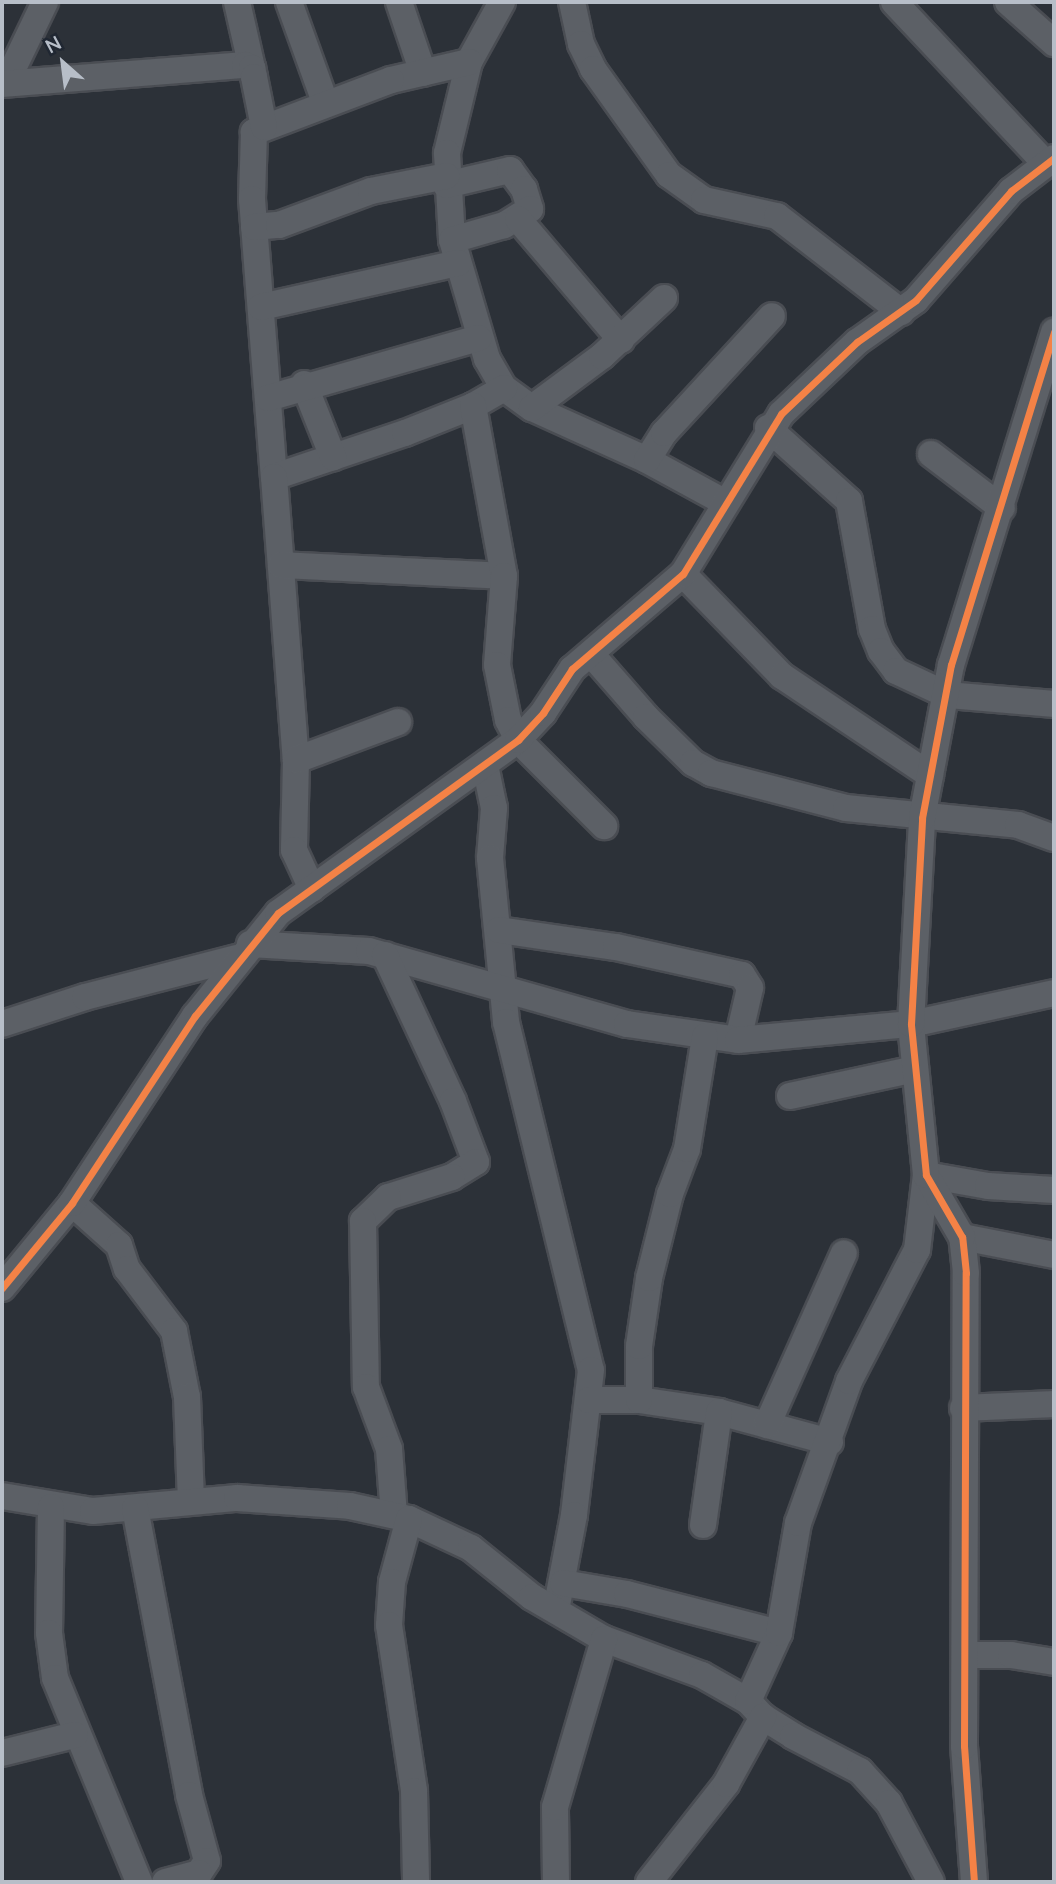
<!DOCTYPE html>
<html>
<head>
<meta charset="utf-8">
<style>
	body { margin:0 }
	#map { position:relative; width:1056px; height:1884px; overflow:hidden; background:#2c3138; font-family:Lato,sans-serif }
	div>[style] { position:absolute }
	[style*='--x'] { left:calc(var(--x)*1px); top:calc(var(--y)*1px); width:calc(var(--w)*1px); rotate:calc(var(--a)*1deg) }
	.roads { filter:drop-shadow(2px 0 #4a4d53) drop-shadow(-2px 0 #4a4d53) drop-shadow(0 2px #4a4d53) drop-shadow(0 -2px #4a4d53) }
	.street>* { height:26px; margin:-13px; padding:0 13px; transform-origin:13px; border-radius:13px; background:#5c6066 }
	.cycleway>* { height:7px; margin:-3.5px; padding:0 3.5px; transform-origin:3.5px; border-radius:3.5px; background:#f48246 }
	span { translate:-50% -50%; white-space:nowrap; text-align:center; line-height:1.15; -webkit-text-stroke:7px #202732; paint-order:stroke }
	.frame { position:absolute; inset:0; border:4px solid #b7bec8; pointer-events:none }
	.north { position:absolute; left:28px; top:28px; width:70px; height:70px; -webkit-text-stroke:5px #202732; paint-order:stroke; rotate:332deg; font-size:19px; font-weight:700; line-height:28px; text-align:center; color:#b7bec8 }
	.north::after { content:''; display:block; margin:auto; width:24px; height:32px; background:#b7bec8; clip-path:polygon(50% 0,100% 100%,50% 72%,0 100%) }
</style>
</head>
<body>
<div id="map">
	<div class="roads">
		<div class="street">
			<i style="--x:237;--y:2;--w:68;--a:77.2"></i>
			<i style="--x:289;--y:2;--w:106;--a:70.2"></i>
			<i style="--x:399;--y:2;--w:75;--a:71.3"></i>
			<i style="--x:502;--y:2;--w:68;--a:118.8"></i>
			<i style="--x:469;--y:62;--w:94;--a:103.6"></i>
			<i style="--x:447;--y:153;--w:87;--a:86.7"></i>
			<i style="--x:452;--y:240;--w:124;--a:73.6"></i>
			<i style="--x:487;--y:359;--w:34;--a:60"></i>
			<i style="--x:504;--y:388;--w:34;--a:36"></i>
			<i style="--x:532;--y:408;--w:126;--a:24.3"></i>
			<i style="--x:647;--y:460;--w:88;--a:28.6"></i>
			<i style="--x:572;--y:2;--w:43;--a:77.9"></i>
			<i style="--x:581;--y:44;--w:28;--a:64"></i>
			<i style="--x:593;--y:69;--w:130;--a:54.4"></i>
			<i style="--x:669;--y:175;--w:43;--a:35.5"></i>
			<i style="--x:704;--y:200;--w:75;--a:12.4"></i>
			<i style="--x:777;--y:216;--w:157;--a:37.7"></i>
			<i style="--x:894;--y:2;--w:221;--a:46.8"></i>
			<i style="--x:1008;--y:2;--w:62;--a:41.7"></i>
			<i style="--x:469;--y:62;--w:80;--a:167"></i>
			<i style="--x:391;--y:80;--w:147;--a:159.2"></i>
			<i style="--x:254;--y:132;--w:67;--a:91.7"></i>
			<i style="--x:252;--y:199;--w:279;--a:85.5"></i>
			<i style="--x:274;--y:477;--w:138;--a:-18.6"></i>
			<i style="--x:405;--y:433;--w:73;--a:-21.7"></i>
			<i style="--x:473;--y:406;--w:36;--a:-30"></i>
			<i style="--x:6;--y:83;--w:90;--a:-64.3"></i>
			<i style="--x:2;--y:84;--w:244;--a:-4.5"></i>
			<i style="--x:245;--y:65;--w:8;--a:23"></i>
			<i style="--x:252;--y:68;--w:9;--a:77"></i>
			<i style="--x:254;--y:77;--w:51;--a:78.7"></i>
			<i style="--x:446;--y:185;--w:66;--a:-13.2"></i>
			<i style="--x:510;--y:170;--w:24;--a:54"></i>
			<i style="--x:524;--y:189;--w:21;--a:73"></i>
			<i style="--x:530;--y:209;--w:31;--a:148"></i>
			<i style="--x:504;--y:225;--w:54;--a:163.9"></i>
			<i style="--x:518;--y:219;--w:159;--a:49.6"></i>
			<i style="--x:254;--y:227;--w:25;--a:-5"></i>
			<i style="--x:279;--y:225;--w:98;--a:-20.3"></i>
			<i style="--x:371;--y:191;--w:77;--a:-11.2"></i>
			<i style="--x:261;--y:307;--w:202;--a:-12.6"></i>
			<i style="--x:304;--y:384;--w:79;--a:68.3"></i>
			<i style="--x:268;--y:398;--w:219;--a:-15.9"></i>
			<i style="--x:532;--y:408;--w:87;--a:-36.6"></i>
			<i style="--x:602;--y:356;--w:85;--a:-43.1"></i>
			<i style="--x:768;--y:428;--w:109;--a:42"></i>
			<i style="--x:849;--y:501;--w:130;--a:79.8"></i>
			<i style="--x:872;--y:629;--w:24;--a:68"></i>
			<i style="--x:881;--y:651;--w:25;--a:53"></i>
			<i style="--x:896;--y:671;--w:56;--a:25.2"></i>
			<i style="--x:947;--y:695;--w:107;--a:4.8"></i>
			<i style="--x:931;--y:454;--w:89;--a:37.3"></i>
			<i style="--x:647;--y:460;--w:32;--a:-58"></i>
			<i style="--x:664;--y:433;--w:159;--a:-47.3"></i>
			<i style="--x:274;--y:477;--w:284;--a:85.6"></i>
			<i style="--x:296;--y:760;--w:90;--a:91.3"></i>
			<i style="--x:294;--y:850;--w:43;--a:65.2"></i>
			<i style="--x:281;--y:565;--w:223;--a:2.8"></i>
			<i style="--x:504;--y:576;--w:173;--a:-100.3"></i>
			<i style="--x:683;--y:574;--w:142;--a:45.9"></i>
			<i style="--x:782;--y:676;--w:178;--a:33.8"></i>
			<i style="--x:504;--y:576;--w:89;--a:94.5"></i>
			<i style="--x:497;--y:665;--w:56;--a:78.7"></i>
			<i style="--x:508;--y:720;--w:22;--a:63"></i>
			<i style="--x:518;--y:740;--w:122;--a:45"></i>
			<i style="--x:592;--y:655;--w:82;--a:48.9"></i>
			<i style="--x:646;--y:717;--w:66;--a:44.4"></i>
			<i style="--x:693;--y:763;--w:21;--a:29"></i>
			<i style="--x:711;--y:773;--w:139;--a:14.5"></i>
			<i style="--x:846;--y:808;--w:173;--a:5.6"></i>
			<i style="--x:1018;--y:825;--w:38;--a:20"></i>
			<i style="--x:296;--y:760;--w:109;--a:-20.4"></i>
			<i style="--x:485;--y:765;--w:44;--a:78.2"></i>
			<i style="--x:494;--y:808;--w:50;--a:94.6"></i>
			<i style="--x:490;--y:858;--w:165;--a:84.4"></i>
			<i style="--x:506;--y:1022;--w:358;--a:76.3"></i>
			<i style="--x:591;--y:1370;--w:146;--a:96.7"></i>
			<i style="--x:574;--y:1515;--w:97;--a:100.7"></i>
			<i style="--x:499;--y:930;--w:118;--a:8.3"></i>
			<i style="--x:616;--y:947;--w:129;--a:12.5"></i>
			<i style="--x:742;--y:975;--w:15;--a:58"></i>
			<i style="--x:750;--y:988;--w:53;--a:103"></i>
			<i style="--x:250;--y:944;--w:119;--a:3.4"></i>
			<i style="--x:369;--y:951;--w:268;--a:15.8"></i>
			<i style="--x:627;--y:1024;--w:112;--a:8.2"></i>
			<i style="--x:738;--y:1040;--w:174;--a:-5.3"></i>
			<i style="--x:911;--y:1024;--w:146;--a:-12.2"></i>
			<i style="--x:385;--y:955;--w:161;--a:65"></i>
			<i style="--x:453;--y:1101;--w:65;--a:69.3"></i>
			<i style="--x:476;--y:1162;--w:28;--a:148"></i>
			<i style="--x:452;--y:1177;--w:67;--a:162.6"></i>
			<i style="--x:388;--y:1197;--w:35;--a:136"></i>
			<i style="--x:363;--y:1221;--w:166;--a:89"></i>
			<i style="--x:366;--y:1387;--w:66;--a:69.6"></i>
			<i style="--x:389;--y:1449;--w:66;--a:85.7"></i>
			<i style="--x:2;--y:1024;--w:87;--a:-18"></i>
			<i style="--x:85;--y:997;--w:157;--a:-14.4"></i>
			<i style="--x:790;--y:1096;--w:128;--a:-12.2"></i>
			<i style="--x:72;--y:1203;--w:63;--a:41.8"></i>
			<i style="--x:119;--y:1245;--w:25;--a:72"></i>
			<i style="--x:127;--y:1269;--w:78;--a:52.8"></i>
			<i style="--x:174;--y:1331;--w:67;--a:78.9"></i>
			<i style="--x:187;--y:1397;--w:103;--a:87.8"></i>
			<i style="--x:962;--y:1237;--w:94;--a:11.1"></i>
			<i style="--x:2;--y:1288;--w:110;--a:-50.5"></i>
			<i style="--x:72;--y:1203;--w:224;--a:-56.7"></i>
			<i style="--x:195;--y:1016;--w:132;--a:-51.1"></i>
			<i style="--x:278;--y:913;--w:296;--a:-35.8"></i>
			<i style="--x:518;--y:740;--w:37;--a:-47"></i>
			<i style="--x:543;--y:713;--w:53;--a:-56.6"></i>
			<i style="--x:572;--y:669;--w:146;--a:-40.6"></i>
			<i style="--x:683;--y:574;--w:188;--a:-58.5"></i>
			<i style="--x:781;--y:414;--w:105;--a:-43.5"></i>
			<i style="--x:857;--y:342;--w:72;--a:-35.4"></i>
			<i style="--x:916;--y:300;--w:145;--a:-48.9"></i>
			<i style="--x:1011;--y:191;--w:54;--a:-37.5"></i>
			<i style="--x:589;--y:1400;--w:50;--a:0"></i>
			<i style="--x:639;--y:1400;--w:81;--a:8.5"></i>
			<i style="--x:719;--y:1412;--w:115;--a:15.1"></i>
			<i style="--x:639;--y:1400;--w:54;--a:-90"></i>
			<i style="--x:639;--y:1346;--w:69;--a:-81.6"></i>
			<i style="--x:649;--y:1278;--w:87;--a:-76"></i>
			<i style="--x:670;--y:1194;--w:48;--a:-69.3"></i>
			<i style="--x:687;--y:1149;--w:114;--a:-80.9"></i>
			<i style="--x:963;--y:1408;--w:91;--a:-2.5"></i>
			<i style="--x:767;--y:1425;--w:188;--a:-65.9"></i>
			<i style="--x:2;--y:1496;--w:92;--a:9.4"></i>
			<i style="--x:93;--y:1511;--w:145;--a:-5.2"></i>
			<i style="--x:237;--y:1498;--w:113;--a:4"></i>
			<i style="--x:350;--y:1506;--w:60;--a:12.4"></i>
			<i style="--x:409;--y:1519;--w:68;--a:25.1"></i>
			<i style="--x:471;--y:1548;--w:78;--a:38.8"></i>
			<i style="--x:532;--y:1597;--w:83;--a:30.3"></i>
			<i style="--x:604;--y:1639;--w:104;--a:20.2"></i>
			<i style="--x:702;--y:1675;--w:53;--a:29.5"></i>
			<i style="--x:748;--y:1701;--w:22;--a:47"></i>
			<i style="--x:763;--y:1717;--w:36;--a:32"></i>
			<i style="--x:793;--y:1736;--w:76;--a:27.6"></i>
			<i style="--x:860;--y:1771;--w:43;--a:47.8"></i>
			<i style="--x:889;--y:1803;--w:89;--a:62"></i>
			<i style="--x:51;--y:1507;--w:126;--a:90.9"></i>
			<i style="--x:49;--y:1633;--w:45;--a:82.4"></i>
			<i style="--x:55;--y:1678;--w:221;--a:67.6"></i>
			<i style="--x:135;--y:1508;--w:292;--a:79.3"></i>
			<i style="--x:189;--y:1795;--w:68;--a:74.7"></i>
			<i style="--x:207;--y:1861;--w:14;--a:124"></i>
			<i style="--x:199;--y:1873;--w:35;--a:165"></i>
			<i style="--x:409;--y:1519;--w:65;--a:105.1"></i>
			<i style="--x:392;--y:1582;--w:43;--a:94"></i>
			<i style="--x:389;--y:1625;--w:168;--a:81.4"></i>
			<i style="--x:414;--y:1791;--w:91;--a:88.7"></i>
			<i style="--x:703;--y:1525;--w:114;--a:-81.9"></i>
			<i style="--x:563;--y:1583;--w:65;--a:9.8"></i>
			<i style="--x:627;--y:1594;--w:157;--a:14.4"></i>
			<i style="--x:966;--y:1655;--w:45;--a:0"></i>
			<i style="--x:1011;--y:1655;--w:44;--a:9.2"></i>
			<i style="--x:748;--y:1701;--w:75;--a:-65.5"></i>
			<i style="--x:779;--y:1633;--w:112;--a:-80.2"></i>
			<i style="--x:798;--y:1523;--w:151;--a:-70.2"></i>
			<i style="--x:849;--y:1381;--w:148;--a:-62.6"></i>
			<i style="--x:917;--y:1250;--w:76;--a:-83.2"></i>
			<i style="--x:926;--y:1175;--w:63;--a:10.1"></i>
			<i style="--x:988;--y:1186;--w:66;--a:3.5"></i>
			<i style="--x:2;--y:1753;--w:75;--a:-13.9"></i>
			<i style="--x:556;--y:1882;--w:75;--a:-90.8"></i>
			<i style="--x:555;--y:1807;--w:175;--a:-73.7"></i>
			<i style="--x:649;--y:1882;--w:125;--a:-51.8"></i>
			<i style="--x:726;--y:1784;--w:77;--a:-61.1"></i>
			<i style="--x:974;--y:1882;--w:136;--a:-94.2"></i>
			<i style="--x:964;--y:1746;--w:473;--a:-89.8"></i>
			<i style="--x:966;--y:1273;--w:36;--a:-96"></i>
			<i style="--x:962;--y:1237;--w:72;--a:-120.1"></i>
			<i style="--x:926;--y:1175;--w:152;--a:-95.7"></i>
			<i style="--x:911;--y:1024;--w:206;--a:-86.9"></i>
			<i style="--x:922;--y:818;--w:156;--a:-79.3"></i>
			<i style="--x:951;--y:665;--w:349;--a:-72.8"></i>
		</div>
	</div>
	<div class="cycleway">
		<i style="--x:2;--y:1288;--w:110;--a:-50.5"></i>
		<i style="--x:72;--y:1203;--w:224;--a:-56.7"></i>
		<i style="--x:195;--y:1016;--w:132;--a:-51.1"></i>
		<i style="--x:278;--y:913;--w:296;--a:-35.8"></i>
		<i style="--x:518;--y:740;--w:37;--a:-47"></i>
		<i style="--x:543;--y:713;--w:53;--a:-56.6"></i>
		<i style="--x:572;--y:669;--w:146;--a:-40.6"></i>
		<i style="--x:683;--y:574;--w:188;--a:-58.5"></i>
		<i style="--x:781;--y:414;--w:105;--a:-43.5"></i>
		<i style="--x:857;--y:342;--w:72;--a:-35.4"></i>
		<i style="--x:916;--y:300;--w:145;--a:-48.9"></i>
		<i style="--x:1011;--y:191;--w:54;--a:-37.5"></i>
		<i style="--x:974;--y:1882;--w:136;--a:-94.2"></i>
		<i style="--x:964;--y:1746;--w:473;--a:-89.8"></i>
		<i style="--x:966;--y:1273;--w:36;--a:-96"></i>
		<i style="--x:962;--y:1237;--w:72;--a:-120.1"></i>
		<i style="--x:926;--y:1175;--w:152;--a:-95.7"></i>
		<i style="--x:911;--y:1024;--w:206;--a:-86.9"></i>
		<i style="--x:922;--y:818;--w:156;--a:-79.3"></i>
		<i style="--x:951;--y:665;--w:349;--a:-72.8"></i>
	</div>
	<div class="frame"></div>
	<div class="north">N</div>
</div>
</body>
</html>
